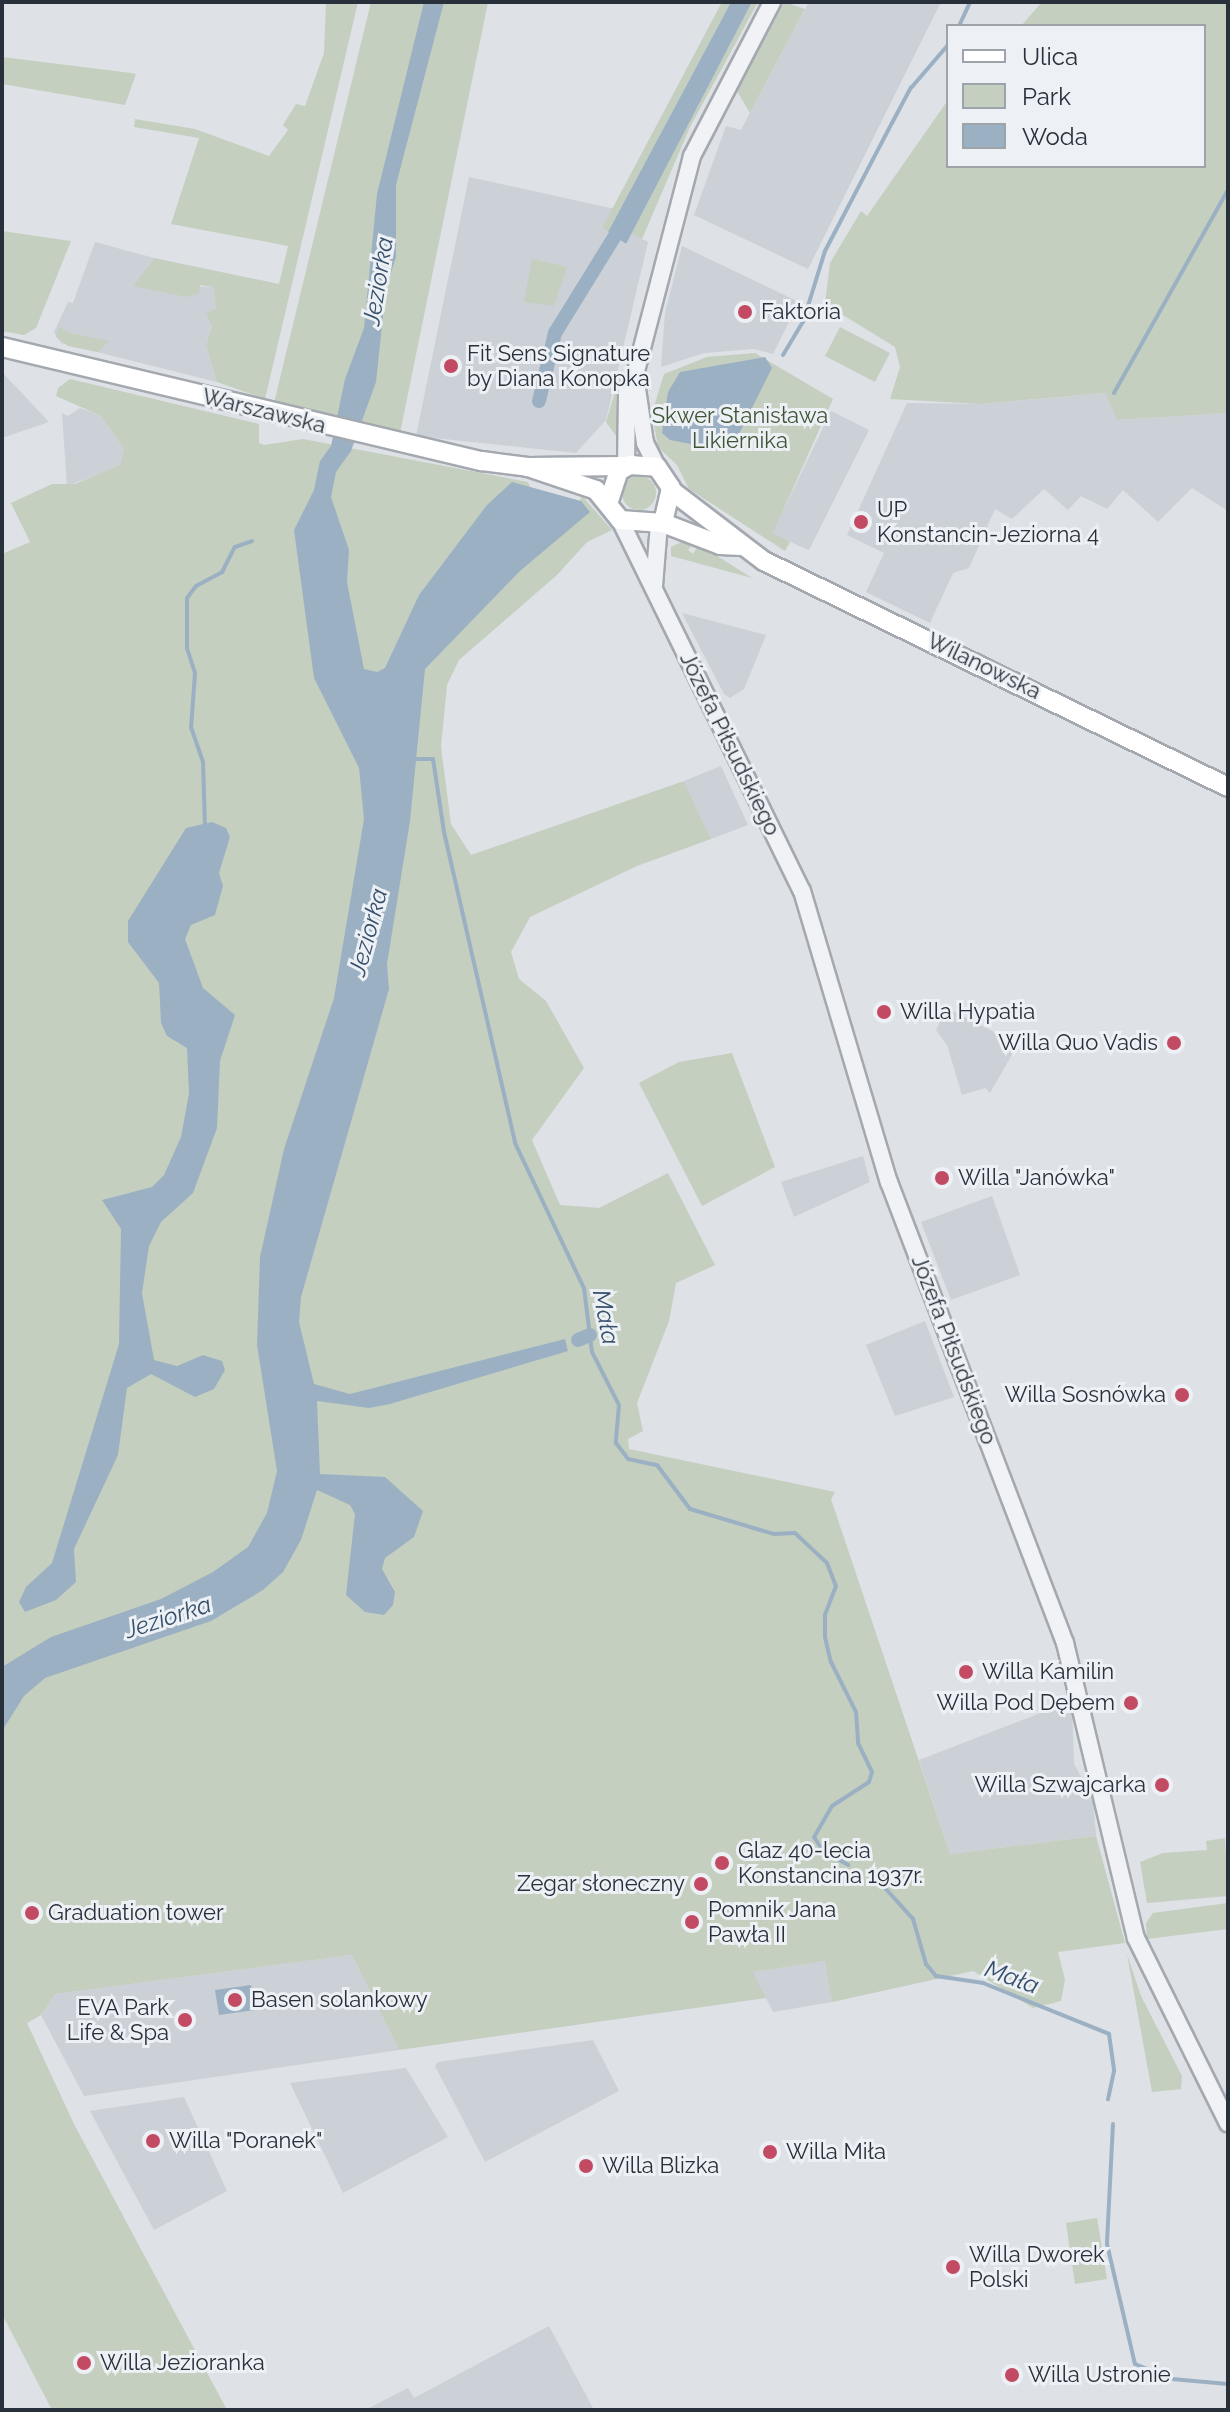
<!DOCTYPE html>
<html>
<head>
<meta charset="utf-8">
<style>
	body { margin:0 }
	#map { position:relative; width:1230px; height:2412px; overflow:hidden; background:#dee1e6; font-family:Raleway,sans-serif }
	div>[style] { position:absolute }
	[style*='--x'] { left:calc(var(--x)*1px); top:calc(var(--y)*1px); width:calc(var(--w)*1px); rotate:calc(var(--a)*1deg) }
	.built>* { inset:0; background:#ccd0d7 }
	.green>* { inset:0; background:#c4cfbf }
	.round { border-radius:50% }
	.water>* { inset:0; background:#9bb1c3 }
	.stream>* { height:4px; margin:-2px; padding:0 2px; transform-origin:2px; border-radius:2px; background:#9bb1c3 }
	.canal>* { height:14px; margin:-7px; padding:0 7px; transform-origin:7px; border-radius:7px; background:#9bb1c3 }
	.roads { filter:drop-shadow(2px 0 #a4a8af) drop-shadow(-2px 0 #a4a8af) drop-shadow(0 2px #a4a8af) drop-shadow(0 -2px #a4a8af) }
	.tertiary>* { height:16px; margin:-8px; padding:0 8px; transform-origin:8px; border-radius:8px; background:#f0f2f5 }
	.secondary>* { height:18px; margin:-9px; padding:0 9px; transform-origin:9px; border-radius:9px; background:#fff }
	.dots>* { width:22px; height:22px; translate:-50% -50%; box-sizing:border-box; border:4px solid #edf0f4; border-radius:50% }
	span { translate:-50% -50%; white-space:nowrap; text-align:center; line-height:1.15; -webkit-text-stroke:6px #edf0f4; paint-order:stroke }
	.poi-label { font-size:22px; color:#28303b }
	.left { translate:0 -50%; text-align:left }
	.right { translate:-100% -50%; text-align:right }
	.street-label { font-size:22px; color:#28303b }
	.park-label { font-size:22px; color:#3e5637 }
	.water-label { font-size:24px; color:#36506c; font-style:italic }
	.frame { position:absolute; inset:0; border:4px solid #28303b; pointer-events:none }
	.legend { position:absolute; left:946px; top:24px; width:260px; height:144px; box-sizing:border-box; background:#edf0f4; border:2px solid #9ea3aa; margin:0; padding:10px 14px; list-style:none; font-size:24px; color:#28303b }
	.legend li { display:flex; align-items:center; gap:16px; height:40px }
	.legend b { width:40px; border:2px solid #9ea3aa }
</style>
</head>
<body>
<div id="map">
	<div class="built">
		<i style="clip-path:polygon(809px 2px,941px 2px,808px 269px,694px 215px,726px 126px,741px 130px)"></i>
		<i style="clip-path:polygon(469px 177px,615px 209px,602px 228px,625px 244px,631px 233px,648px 242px,606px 420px,576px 453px,416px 436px)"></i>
		<i style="clip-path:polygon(95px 242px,154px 258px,134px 285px,213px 287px,216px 310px,206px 345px,217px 382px,61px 343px,54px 332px,68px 302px,73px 303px)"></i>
		<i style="clip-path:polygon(682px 246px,799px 302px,773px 354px,754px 349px,704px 353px,661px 367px,665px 313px)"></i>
		<i style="clip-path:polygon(2px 372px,49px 422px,2px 438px)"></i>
		<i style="clip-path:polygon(1107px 393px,1118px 420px,1228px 413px,1228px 511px,1192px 488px,1158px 522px,1123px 490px,1107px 509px,1081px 496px,1068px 510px,1044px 489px,1012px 519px,995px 509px,969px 568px,953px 573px,930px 623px,866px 592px,884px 553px,847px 535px,907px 403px,980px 404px)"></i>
		<i style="clip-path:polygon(80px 408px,101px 416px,124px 449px,120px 466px,67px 486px,62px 413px,68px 416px)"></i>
		<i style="clip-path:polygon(831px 411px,869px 430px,809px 550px,772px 534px)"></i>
		<i style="clip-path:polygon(682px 613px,766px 635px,744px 689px,730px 698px,724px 694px)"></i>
		<i style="clip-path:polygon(721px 766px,748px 825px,711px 839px,684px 781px)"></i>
		<i style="clip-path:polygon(947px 1008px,1018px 1044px,990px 1093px,985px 1088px,962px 1095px,947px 1045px,936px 1030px)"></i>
		<i style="clip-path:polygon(863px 1156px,870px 1182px,794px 1217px,781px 1182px)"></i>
		<i style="clip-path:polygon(992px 1196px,1020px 1275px,951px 1300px,921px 1222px)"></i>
		<i style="clip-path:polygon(925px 1321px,954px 1397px,895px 1416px,866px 1345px)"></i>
		<i style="clip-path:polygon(1072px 1701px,1074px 1764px,1093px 1799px,1096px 1836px,950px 1854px,919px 1760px)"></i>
		<i style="clip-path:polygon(352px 1955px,399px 2050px,84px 2096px,41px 2015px,55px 1994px)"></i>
		<i style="clip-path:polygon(826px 1961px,832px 2002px,773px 2012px,752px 1972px)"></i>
		<i style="clip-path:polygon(593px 2040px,619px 2091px,485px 2162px,435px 2066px,438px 2062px)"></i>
		<i style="clip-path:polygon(406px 2068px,448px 2137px,343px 2193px,290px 2083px)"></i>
		<i style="clip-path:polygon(184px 2097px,227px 2191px,154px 2230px,90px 2111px)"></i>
		<i style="clip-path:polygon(549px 2326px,594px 2410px,365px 2410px,408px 2388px,414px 2398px)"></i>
	</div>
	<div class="green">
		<i style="clip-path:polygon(326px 2px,358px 2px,265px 399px,217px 382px,206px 345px,212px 325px,206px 313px,216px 309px,213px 287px,200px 285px,199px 293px,187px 297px,133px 286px,154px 258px,279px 284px,288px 246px,171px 224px,199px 138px,134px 127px,135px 119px,195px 129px,269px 156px,288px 130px,283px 125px,296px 104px,305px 106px,324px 53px)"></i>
		<i style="clip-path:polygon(371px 2px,488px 2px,400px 433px,274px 403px)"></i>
		<i style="clip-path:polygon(722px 2px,731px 2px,608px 232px,602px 228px)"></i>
		<i style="clip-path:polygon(752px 2px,758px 2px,690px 127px,642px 239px,631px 233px)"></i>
		<i style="clip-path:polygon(784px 2px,805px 9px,750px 113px,737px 91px)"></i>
		<i style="clip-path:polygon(1042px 2px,1228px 2px,1228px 413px,1117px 420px,1106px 393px,980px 404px,890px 399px,900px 367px,895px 347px,825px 304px,830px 263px,861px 211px,867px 216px,948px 100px,948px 166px,1204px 166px,1204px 26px,1021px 26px)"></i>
		<i style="clip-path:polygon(2px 57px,131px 73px,136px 74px,125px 105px,2px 84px)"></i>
		<i style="clip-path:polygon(2px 231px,71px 241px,36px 328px,24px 335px,2px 331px)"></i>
		<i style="clip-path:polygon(532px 259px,567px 267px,554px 306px,524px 302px)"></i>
		<i style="clip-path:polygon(59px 327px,70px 333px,109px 341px,98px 352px,68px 346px,56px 337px)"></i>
		<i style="clip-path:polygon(840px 327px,890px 353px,875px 382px,825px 356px)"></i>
		<i style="clip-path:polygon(755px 353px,833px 399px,773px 533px,790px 542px,785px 551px,689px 489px,677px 465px,658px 447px,652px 413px,664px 374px,707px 357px)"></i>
		<i style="clip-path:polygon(622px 369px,618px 421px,619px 440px,606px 422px)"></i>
		<i style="clip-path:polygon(70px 379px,259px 424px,259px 443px,264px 445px,303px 439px,528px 482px,531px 489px,580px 501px,582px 496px,612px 530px,587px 542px,557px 575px,459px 660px,447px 685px,441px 747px,451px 824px,471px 855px,684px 781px,711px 839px,637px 866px,530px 917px,511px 952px,519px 979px,546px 1001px,584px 1068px,532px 1140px,560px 1205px,599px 1208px,668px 1173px,715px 1265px,676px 1283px,669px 1321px,637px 1403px,643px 1431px,628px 1439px,629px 1449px,835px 1492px,831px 1499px,950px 1854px,1096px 1836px,1125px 1943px,1058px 1952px,1065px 1980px,1061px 2001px,1033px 2008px,973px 1971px,832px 2002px,825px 1961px,753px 1972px,766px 1998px,399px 2050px,352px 1955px,55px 1994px,41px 2015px,27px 2023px,75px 2126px,227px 2410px,52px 2410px,2px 2314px,2px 554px,30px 542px,11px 503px,52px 484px,75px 484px,120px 465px,124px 449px,101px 416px,56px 396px,58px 388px)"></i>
		<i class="round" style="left:622px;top:476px;width:34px;height:34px"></i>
		<i style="clip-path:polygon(684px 541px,693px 544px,688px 550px,693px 554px,697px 547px,711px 552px,752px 578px,671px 556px,671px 547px)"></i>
		<i style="clip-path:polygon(732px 1053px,775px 1167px,702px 1206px,639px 1083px,679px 1062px)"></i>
		<i style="clip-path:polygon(1225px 1838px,1228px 1896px,1147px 1903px,1140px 1862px,1163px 1853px,1207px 1850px,1206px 1841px)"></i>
		<i style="clip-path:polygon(1228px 1903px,1228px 1929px,1147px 1939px,1146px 1923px,1153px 1913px)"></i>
		<i style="clip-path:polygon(1127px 1954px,1141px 1996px,1182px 2076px,1181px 2089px,1152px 2092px)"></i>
		<i style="clip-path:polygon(1097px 2218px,1107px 2279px,1075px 2284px,1066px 2223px)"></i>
	</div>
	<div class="water">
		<i style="clip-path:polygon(424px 2px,444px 2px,396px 185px,396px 257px,386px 288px,376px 382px,351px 451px,336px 472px,331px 497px,349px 550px,347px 582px,364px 669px,377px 672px,385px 668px,419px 595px,487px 505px,512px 482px,581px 501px,590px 512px,520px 571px,425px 669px,410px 821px,387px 964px,389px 989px,301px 1297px,299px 1322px,314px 1384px,350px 1394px,565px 1339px,568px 1351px,390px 1404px,369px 1408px,317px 1401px,320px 1474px,385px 1477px,423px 1511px,414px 1537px,385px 1558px,382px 1569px,395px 1592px,393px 1605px,384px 1615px,365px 1612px,346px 1595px,355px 1514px,350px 1505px,317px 1490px,301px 1540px,283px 1572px,263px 1590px,211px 1621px,45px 1678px,24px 1696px,2px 1731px,2px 1667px,51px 1637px,161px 1599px,213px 1572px,248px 1547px,267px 1513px,277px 1471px,257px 1345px,260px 1257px,284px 1149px,334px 998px,364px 819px,359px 768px,314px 678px,294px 530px,314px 490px,320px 461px,331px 446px,345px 379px,364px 328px,377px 194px)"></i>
		<i style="clip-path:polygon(731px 2px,752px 2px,626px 244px,608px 232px)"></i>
		<i style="clip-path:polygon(765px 357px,772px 368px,733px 446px,721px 450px,670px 440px,662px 433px,668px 392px,680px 372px)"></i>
		<i style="clip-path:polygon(212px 822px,226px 828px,230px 837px,219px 873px,223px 886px,215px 915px,191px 925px,185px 939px,203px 988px,235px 1015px,220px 1061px,217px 1128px,193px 1193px,161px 1222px,149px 1246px,142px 1293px,154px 1360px,177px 1366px,203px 1355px,222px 1361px,225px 1370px,214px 1389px,195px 1397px,151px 1374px,127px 1388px,118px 1455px,74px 1549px,76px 1582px,56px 1600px,25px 1612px,19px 1602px,26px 1587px,52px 1563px,119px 1344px,121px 1229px,102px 1200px,152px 1187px,164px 1175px,181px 1137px,189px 1093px,187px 1048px,167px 1036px,161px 1023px,159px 983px,128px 942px,128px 921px,186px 828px)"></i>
		<i style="clip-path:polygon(251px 1985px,255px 2010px,219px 2015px,215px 1990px)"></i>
	</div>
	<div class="stream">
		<i style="--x:959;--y:26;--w:26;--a:-65"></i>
		<i style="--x:783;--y:355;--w:39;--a:-59"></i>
		<i style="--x:803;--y:322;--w:74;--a:-72.8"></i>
		<i style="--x:825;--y:251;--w:144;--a:-62.4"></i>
		<i style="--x:892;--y:123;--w:40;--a:-62"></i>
		<i style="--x:911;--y:88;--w:57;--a:-49.3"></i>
		<i style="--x:1114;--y:393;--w:233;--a:-60.7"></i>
		<i style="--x:416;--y:759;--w:17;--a:0"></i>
		<i style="--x:433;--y:759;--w:74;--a:81.4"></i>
		<i style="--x:444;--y:832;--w:319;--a:77.1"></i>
		<i style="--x:515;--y:1143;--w:161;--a:64.6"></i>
		<i style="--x:584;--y:1288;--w:64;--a:82.9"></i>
		<i style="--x:592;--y:1352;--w:59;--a:63"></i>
		<i style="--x:619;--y:1405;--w:38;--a:95"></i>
		<i style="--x:616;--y:1443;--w:20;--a:53"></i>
		<i style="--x:628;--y:1459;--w:30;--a:12"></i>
		<i style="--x:657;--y:1465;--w:55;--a:53.1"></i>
		<i style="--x:690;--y:1509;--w:88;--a:16.6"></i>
		<i style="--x:774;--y:1534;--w:21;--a:-3"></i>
		<i style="--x:795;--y:1533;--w:44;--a:43.2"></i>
		<i style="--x:827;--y:1563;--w:25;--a:69"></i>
		<i style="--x:836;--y:1586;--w:31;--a:111"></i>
		<i style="--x:825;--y:1615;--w:22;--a:90"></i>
		<i style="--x:825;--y:1637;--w:26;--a:77"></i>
		<i style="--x:831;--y:1662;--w:56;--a:63.4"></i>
		<i style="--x:856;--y:1712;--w:31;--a:86"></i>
		<i style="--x:858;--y:1743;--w:32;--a:64"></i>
		<i style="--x:872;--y:1772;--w:10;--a:107"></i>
		<i style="--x:869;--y:1782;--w:44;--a:147"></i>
		<i style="--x:832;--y:1806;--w:36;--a:120"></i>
		<i style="--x:814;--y:1837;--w:17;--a:57"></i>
		<i style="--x:823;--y:1851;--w:29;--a:29"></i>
		<i style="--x:205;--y:828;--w:66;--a:-91.7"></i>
		<i style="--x:203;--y:762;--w:36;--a:-109"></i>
		<i style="--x:191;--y:728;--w:55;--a:-85.8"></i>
		<i style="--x:195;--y:673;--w:25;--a:-108"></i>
		<i style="--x:187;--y:649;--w:51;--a:-90"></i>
		<i style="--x:187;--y:598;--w:15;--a:-53"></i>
		<i style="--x:196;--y:586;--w:30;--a:-28"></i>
		<i style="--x:222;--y:572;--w:28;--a:-63"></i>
		<i style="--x:235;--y:547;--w:18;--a:-19"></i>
		<i style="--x:885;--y:1888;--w:42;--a:47.9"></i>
		<i style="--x:913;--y:1919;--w:47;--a:73.9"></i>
		<i style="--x:926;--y:1964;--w:16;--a:50"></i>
		<i style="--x:936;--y:1976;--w:48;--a:8.5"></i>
		<i style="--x:983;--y:1983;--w:136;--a:22"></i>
		<i style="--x:1109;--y:2034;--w:37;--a:82"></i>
		<i style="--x:1114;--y:2071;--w:29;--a:102"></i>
		<i style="--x:1113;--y:2124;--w:120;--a:92.9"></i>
		<i style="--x:1107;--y:2244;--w:123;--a:76.9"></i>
		<i style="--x:1135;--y:2364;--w:40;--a:22"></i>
		<i style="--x:1172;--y:2379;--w:56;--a:5.1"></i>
	</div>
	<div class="canal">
		<i style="--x:539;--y:401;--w:70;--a:-76.8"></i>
		<i style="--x:555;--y:333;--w:129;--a:-58.3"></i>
		<i style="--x:578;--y:1340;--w:13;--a:-23"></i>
	</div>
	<div class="roads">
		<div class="tertiary">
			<i style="--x:635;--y:375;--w:69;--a:81.6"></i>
			<i style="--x:645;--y:443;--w:27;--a:63"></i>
			<i style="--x:626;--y:466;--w:75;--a:-89.2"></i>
			<i style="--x:627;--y:391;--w:18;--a:-63"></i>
			<i style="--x:635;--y:375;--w:226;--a:-75.4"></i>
			<i style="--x:692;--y:156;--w:174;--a:-62.5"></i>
			<i style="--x:620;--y:520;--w:413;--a:63.9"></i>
			<i style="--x:802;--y:891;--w:304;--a:73.4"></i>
			<i style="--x:889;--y:1182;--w:493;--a:69.1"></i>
			<i style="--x:1065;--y:1643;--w:303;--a:76.5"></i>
			<i style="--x:1136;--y:1938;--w:207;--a:63.6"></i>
			<i style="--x:654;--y:586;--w:62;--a:-85.4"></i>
		</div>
		<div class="secondary">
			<i style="--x:2;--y:347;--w:493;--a:13.4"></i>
			<i style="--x:482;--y:461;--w:46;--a:7.4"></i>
			<i style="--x:528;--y:467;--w:98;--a:-0.6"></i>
			<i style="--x:528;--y:467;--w:72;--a:18.7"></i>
			<i style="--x:596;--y:490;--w:38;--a:51"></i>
			<i style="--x:620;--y:520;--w:43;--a:4"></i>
			<i style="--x:672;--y:491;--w:116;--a:37.3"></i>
			<i style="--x:764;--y:561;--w:516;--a:25.97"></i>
			<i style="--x:608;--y:504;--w:35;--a:-72"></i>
			<i style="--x:619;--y:471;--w:13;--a:-29"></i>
			<i style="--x:630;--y:465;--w:27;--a:4"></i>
			<i style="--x:657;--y:467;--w:25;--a:56"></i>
			<i style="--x:671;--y:488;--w:36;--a:103"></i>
			<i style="--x:663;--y:523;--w:61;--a:21.1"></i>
			<i style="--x:720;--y:545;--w:21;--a:3"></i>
		</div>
	</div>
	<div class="dots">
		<i style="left:745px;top:312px;background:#c24b63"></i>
		<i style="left:451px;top:366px;background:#c24b63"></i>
		<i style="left:861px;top:522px;background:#c24b63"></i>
		<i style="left:884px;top:1012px;background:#c24b63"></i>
		<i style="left:1174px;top:1043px;background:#c24b63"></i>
		<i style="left:942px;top:1178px;background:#c24b63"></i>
		<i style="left:1182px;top:1395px;background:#c24b63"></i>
		<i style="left:966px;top:1672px;background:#c24b63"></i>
		<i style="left:1131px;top:1703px;background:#c24b63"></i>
		<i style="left:1162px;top:1785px;background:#c24b63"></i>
		<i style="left:722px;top:1863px;background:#c24b63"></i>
		<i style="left:701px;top:1884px;background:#c24b63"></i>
		<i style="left:32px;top:1913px;background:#c24b63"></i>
		<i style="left:692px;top:1922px;background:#c24b63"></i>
		<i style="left:235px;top:2000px;background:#c24b63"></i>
		<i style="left:185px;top:2020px;background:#c24b63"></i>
		<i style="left:153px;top:2141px;background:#c24b63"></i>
		<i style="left:770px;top:2152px;background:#c24b63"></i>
		<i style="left:586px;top:2166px;background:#c24b63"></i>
		<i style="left:953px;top:2267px;background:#c24b63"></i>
		<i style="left:84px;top:2363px;background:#c24b63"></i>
		<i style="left:1012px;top:2375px;background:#c24b63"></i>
	</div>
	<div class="poi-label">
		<span class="left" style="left:761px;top:312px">Faktoria</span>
		<span class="left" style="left:467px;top:366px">Fit Sens Signature<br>by Diana Konopka</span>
		<span class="left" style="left:877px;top:522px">UP<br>Konstancin-Jeziorna 4</span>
		<span class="left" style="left:900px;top:1012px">Willa Hypatia</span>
		<span class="right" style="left:1158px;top:1043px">Willa Quo Vadis</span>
		<span class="left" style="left:958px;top:1178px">Willa "Janówka"</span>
		<span class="right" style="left:1166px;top:1395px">Willa Sosnówka</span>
		<span class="left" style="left:982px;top:1672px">Willa Kamilin</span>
		<span class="right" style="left:1115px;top:1703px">Willa Pod Dębem</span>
		<span class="right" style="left:1146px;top:1785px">Willa Szwajcarka</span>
		<span class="left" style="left:738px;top:1863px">Glaz 40-lecia<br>Konstancina 1937r.</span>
		<span class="right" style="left:685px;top:1884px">Zegar słoneczny</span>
		<span class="left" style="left:708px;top:1922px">Pomnik Jana<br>Pawła II</span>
		<span class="left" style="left:48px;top:1913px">Graduation tower</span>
		<span class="left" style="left:251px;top:2000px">Basen solankowy</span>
		<span class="right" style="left:169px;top:2020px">EVA Park<br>Life &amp; Spa</span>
		<span class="left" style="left:169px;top:2141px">Willa "Poranek"</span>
		<span class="left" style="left:786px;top:2152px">Willa Miła</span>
		<span class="left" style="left:602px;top:2166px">Willa Blizka</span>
		<span class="left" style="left:969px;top:2267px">Willa Dworek<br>Polski</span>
		<span class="left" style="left:100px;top:2363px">Willa Jezioranka</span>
		<span class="left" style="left:1028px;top:2375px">Willa Ustronie</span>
	</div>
	<div class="street-label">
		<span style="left:264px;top:411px;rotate:14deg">Warszawska</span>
		<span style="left:984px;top:666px;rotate:26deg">Wilanowska</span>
		<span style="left:730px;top:744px;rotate:64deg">Józefa Piłsudskiego</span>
		<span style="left:954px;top:1350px;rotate:69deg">Józefa Piłsudskiego</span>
	</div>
	<div class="park-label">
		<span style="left:740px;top:428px">Skwer Stanisława<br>Likiernika</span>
	</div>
	<div class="water-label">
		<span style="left:378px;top:281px;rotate:-81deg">Jeziorka</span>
		<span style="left:368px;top:932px;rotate:-75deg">Jeziorka</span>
		<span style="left:606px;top:1317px;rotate:79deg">Mała</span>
		<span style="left:168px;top:1617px;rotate:-18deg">Jeziorka</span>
		<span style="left:1012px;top:1977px;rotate:20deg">Mała</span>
	</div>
	<div class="frame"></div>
	<ul class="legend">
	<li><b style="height:10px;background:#fff"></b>Ulica</li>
	<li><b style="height:22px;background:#c4cfbf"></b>Park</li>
	<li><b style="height:22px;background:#9bb1c3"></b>Woda</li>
	</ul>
</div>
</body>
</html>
